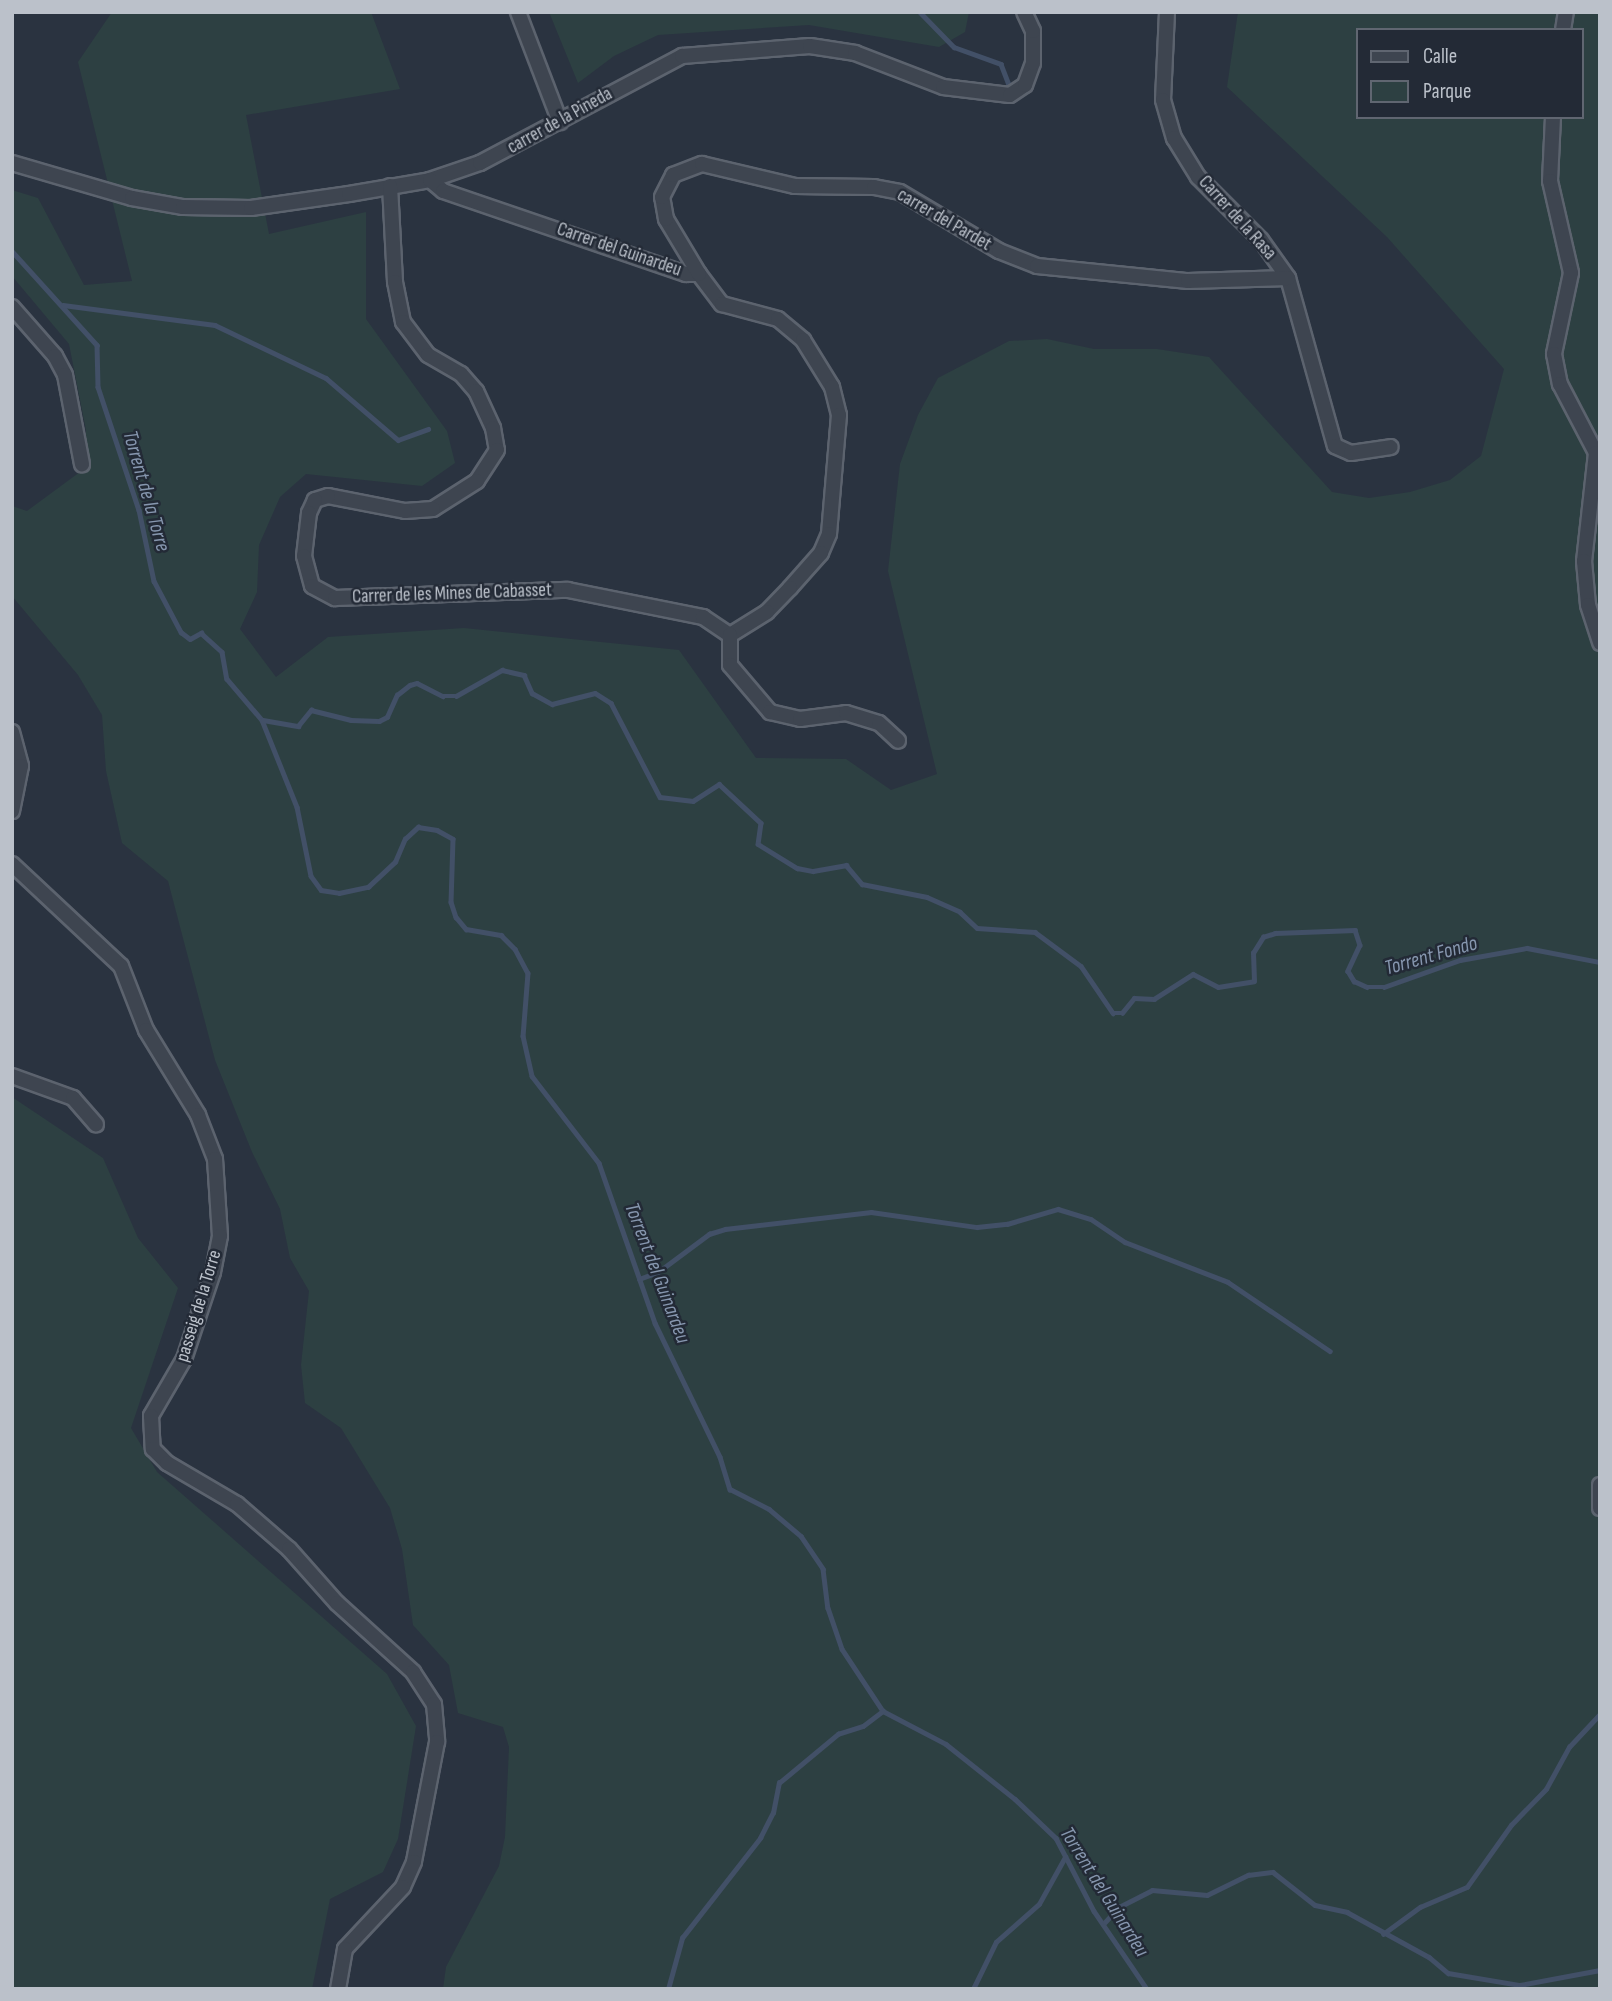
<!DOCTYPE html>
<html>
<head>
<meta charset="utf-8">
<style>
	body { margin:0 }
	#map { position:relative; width:1612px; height:2001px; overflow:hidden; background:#2a3340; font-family:"Sofia Sans Condensed",sans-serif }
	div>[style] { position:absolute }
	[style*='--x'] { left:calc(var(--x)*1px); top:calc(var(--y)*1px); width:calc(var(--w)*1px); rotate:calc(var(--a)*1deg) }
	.green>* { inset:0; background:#2d4042 }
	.stream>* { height:4.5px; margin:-2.25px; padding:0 2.25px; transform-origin:2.25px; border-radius:2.25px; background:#425067 }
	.roads { filter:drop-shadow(2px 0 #5c636e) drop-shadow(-2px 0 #5c636e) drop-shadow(0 2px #5c636e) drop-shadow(0 -2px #5c636e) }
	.minor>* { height:14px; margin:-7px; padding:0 7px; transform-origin:7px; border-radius:7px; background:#3e4550 }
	span { translate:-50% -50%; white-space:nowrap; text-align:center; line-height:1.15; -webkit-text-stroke:5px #232a36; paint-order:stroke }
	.street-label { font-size:19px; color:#bbc1ca }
	.water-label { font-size:21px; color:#8696ae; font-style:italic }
	.frame { position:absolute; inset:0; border:14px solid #bbc1ca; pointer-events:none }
	.legend { position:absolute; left:1356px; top:28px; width:228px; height:91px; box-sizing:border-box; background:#232a36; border:2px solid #606671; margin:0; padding:9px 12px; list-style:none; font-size:21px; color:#bbc1ca }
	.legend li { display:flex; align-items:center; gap:14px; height:35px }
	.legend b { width:35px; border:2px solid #606671 }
</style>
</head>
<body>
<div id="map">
	<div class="green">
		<i style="clip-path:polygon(evenodd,112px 12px,371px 12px,400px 89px,246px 115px,269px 234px,366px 212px,366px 319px,447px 431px,455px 463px,422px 486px,306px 474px,280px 497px,259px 545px,257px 592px,240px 629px,276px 677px,328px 637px,464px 628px,679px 650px,756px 758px,846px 759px,891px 790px,937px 774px,888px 571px,900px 464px,918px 415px,938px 378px,1009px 341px,1047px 339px,1094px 349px,1157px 349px,1209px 357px,1332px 492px,1369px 498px,1410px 492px,1450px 480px,1481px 456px,1504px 369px,1387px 237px,1227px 87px,1238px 12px,1600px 12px,1600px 1989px,443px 1989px,446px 1967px,499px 1866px,505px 1837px,509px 1747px,503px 1727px,458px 1713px,449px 1665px,413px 1625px,402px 1549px,390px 1508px,341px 1428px,305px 1403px,301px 1365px,309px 1291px,290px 1258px,280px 1209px,252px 1152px,215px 1060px,168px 881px,122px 843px,106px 771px,102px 715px,78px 675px,12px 596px,12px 506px,27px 511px,84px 469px,86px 430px,69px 344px,12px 276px,12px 190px,38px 198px,84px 285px,132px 281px,78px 62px,112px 12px,1358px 30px,1582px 30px,1582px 117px,1358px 117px,1358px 30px)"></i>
		<i style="clip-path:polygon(549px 12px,969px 12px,965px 32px,939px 47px,809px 25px,658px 35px,614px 56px,578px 83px)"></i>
		<i style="clip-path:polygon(12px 1097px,103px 1158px,138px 1238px,178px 1288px,131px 1428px,157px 1472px,387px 1674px,416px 1726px,398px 1839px,383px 1872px,330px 1899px,312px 1989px,12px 1989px)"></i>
	</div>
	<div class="stream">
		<i style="--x:920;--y:12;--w:49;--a:45.8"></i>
		<i style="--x:954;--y:47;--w:50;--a:19.9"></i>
		<i style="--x:1001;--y:64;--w:25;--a:69"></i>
		<i style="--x:12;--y:251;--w:127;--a:47.9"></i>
		<i style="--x:97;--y:345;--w:42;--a:88.6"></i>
		<i style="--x:98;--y:387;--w:130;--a:71.6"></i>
		<i style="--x:139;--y:510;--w:73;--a:78.1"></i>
		<i style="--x:154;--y:581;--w:58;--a:62.1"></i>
		<i style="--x:181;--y:632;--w:11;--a:38"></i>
		<i style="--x:190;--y:639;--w:13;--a:-29"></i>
		<i style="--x:201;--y:633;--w:28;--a:42"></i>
		<i style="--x:222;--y:652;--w:27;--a:80"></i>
		<i style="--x:227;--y:679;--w:54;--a:49.5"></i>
		<i style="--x:262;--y:720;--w:94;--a:68.1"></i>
		<i style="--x:297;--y:807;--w:70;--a:78.5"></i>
		<i style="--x:311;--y:876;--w:17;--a:54"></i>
		<i style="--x:321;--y:890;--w:18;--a:9"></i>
		<i style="--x:339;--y:893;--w:30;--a:-12"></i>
		<i style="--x:368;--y:887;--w:37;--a:-43"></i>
		<i style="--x:395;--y:862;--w:25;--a:-67"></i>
		<i style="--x:405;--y:839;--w:18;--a:-43"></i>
		<i style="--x:418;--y:827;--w:19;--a:9"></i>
		<i style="--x:437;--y:830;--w:18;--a:29"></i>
		<i style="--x:453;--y:839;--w:63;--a:91.8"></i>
		<i style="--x:451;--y:902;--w:16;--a:72"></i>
		<i style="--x:456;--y:917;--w:16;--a:50"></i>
		<i style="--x:466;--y:929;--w:36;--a:10"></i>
		<i style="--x:501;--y:935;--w:20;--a:45"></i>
		<i style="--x:515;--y:949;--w:27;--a:62"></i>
		<i style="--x:528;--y:973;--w:63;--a:94.5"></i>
		<i style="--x:523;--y:1036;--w:41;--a:77.3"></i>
		<i style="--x:532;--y:1076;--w:110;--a:52.4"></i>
		<i style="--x:599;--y:1163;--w:170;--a:70.7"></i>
		<i style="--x:655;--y:1323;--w:149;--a:64.1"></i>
		<i style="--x:720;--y:1457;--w:34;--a:73"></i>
		<i style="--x:730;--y:1489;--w:44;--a:27.1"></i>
		<i style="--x:769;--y:1509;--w:42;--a:40.2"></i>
		<i style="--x:801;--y:1536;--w:40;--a:56"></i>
		<i style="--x:823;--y:1569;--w:39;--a:83"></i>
		<i style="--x:828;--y:1608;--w:43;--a:71.1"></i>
		<i style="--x:842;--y:1649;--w:74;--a:56.5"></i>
		<i style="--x:883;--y:1711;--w:71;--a:27.6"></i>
		<i style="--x:946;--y:1744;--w:88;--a:38.6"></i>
		<i style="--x:1015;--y:1799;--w:57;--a:43.6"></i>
		<i style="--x:1056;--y:1838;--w:82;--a:62.5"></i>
		<i style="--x:1094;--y:1911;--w:94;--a:55.8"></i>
		<i style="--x:63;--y:305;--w:153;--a:7.5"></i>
		<i style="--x:215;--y:325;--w:123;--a:25.5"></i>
		<i style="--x:326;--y:378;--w:95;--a:40.7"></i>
		<i style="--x:398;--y:440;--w:32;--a:-20"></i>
		<i style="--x:263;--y:720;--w:36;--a:10"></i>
		<i style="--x:298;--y:726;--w:21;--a:-51"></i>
		<i style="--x:311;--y:710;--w:41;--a:14"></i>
		<i style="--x:351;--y:720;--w:28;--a:2"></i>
		<i style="--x:379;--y:721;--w:9;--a:-27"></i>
		<i style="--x:387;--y:717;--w:24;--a:-66"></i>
		<i style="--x:397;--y:695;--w:16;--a:-38"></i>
		<i style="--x:410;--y:685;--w:7;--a:-16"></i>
		<i style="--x:417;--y:683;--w:29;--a:27"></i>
		<i style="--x:443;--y:696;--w:13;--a:0"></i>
		<i style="--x:456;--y:696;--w:53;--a:-29.5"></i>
		<i style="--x:502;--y:670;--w:23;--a:13"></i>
		<i style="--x:524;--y:675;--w:20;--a:66"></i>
		<i style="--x:532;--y:693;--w:23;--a:29"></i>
		<i style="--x:552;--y:704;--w:44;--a:-14.3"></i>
		<i style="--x:595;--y:693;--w:19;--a:32"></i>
		<i style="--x:611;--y:703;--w:106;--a:62.5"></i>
		<i style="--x:660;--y:797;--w:33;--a:7"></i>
		<i style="--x:693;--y:801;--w:31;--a:-33"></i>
		<i style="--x:719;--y:784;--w:57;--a:42.9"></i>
		<i style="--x:761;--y:823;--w:21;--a:98"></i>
		<i style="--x:758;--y:844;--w:46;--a:31.6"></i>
		<i style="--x:797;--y:868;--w:16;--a:11"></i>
		<i style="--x:813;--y:871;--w:34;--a:-10"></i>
		<i style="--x:846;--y:865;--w:25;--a:50"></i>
		<i style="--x:862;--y:884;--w:66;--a:11.3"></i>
		<i style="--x:927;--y:897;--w:36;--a:24"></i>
		<i style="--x:960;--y:912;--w:23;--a:43"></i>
		<i style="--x:977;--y:928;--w:58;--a:3.9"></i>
		<i style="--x:1035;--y:932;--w:57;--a:36.5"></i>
		<i style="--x:1081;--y:966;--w:57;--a:55.8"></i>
		<i style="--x:1113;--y:1013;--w:9;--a:0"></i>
		<i style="--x:1122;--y:1013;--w:19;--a:-51"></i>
		<i style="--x:1134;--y:998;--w:20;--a:3"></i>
		<i style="--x:1154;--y:999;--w:46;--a:-32.7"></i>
		<i style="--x:1193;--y:974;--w:28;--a:27"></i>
		<i style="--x:1218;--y:987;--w:36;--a:-9"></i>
		<i style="--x:1254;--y:981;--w:28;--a:-92"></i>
		<i style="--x:1253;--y:953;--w:19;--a:-58"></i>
		<i style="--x:1263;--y:937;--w:13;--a:-18"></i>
		<i style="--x:1275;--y:933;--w:80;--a:-2.1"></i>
		<i style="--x:1355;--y:930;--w:16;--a:72"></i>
		<i style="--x:1360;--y:945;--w:29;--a:115"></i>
		<i style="--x:1348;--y:971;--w:12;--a:59"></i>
		<i style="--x:1354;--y:981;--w:14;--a:25"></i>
		<i style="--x:1367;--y:987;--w:17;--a:0"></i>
		<i style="--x:1384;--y:987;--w:81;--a:-19.6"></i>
		<i style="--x:1460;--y:960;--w:68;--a:-10.2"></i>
		<i style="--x:1527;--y:948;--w:74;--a:10.9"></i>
		<i style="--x:639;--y:1279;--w:20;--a:-20"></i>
		<i style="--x:658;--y:1272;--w:64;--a:-36.7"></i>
		<i style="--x:709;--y:1234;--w:17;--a:-17"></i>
		<i style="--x:725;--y:1229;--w:147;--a:-6.6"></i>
		<i style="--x:871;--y:1212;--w:107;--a:8.1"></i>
		<i style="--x:977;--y:1227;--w:30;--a:-6"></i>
		<i style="--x:1007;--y:1224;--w:53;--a:-16.4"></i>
		<i style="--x:1058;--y:1209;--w:34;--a:17"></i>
		<i style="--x:1091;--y:1219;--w:41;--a:34.1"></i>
		<i style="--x:1125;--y:1242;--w:110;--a:21.2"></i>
		<i style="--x:1228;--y:1282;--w:123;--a:34.1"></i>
		<i style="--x:1105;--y:1922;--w:21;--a:-47"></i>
		<i style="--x:1119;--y:1907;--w:37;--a:-27"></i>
		<i style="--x:1152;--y:1890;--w:55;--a:5.2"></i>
		<i style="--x:1207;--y:1895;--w:46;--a:-26"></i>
		<i style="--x:1248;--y:1875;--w:25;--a:-7"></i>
		<i style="--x:1273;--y:1872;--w:53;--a:38.2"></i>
		<i style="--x:1315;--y:1905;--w:33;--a:12"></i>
		<i style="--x:1347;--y:1912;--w:94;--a:28.8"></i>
		<i style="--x:1429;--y:1957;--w:25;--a:40"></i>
		<i style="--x:1448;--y:1973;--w:73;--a:9.5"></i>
		<i style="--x:1520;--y:1985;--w:81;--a:-10.6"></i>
		<i style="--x:1383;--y:1934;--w:46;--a:-36.1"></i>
		<i style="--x:1420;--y:1907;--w:51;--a:-23.1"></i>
		<i style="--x:1467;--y:1887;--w:76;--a:-54.6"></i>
		<i style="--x:1511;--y:1825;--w:50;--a:-45.8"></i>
		<i style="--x:1546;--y:1789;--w:48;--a:-61.3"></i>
		<i style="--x:1569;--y:1747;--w:45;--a:-46.8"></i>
		<i style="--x:668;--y:1989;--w:53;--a:-74.6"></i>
		<i style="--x:682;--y:1938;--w:127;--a:-52"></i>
		<i style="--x:760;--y:1838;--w:28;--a:-63"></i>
		<i style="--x:773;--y:1813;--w:31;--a:-79"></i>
		<i style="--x:779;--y:1783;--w:77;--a:-39.7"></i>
		<i style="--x:838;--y:1734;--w:26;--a:-18"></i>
		<i style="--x:863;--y:1726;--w:25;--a:-37"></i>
		<i style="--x:973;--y:1989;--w:52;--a:-63.9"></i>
		<i style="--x:996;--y:1942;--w:57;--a:-41.5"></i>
		<i style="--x:1039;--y:1904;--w:54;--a:-61"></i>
	</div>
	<div class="roads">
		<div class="minor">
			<i style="--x:518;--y:12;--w:118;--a:69.1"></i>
			<i style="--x:1167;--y:12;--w:88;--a:92.6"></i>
			<i style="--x:1163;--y:100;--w:40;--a:74"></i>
			<i style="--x:1174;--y:138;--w:46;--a:58.4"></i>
			<i style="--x:1198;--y:177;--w:89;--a:45"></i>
			<i style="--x:1261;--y:240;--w:47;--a:54.6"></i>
			<i style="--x:1288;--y:278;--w:174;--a:74.4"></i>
			<i style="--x:1335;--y:446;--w:17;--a:24"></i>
			<i style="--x:1351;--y:453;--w:40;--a:-8.5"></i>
			<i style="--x:1563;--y:30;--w:18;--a:-81"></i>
			<i style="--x:1553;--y:117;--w:64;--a:92.7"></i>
			<i style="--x:1550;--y:181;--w:94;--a:77.1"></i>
			<i style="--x:1571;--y:273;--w:83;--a:101.9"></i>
			<i style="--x:1554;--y:354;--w:31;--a:79"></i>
			<i style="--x:1560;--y:384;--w:78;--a:62.4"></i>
			<i style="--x:1596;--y:453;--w:109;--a:96.3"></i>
			<i style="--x:1584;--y:561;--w:44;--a:84.8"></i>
			<i style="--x:1588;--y:605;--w:40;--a:72"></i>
			<i style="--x:12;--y:163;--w:125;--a:16.3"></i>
			<i style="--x:132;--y:198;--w:52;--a:10"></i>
			<i style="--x:183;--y:207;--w:68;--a:0.8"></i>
			<i style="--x:251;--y:208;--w:99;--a:-8.1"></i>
			<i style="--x:349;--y:194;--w:82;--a:-9.8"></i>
			<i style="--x:430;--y:180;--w:53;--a:-18.8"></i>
			<i style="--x:480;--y:163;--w:229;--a:-27.9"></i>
			<i style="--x:682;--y:56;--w:128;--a:-4.5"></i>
			<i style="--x:810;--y:46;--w:46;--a:8.8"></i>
			<i style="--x:855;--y:53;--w:94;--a:21.1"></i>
			<i style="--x:943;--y:87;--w:67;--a:6.8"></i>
			<i style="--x:1010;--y:95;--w:18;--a:-34"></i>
			<i style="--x:1025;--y:85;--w:23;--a:-70"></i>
			<i style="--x:1033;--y:63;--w:32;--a:-90"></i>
			<i style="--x:1033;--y:31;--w:21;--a:-115"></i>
			<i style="--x:430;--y:180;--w:17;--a:40"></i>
			<i style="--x:443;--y:191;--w:257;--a:18.9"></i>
			<i style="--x:686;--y:274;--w:13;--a:0"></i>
			<i style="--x:699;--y:274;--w:38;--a:53"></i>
			<i style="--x:722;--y:304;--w:58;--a:15"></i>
			<i style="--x:778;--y:319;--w:33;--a:40"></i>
			<i style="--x:803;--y:340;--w:55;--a:58.3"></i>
			<i style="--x:832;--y:387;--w:29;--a:76"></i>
			<i style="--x:839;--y:415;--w:119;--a:94.8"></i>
			<i style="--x:829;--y:534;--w:21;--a:113"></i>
			<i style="--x:821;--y:553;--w:47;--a:131.5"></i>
			<i style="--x:790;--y:588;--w:33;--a:134"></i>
			<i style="--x:767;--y:612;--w:44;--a:148.1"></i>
			<i style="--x:390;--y:186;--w:96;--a:87"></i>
			<i style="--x:395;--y:282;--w:41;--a:78.7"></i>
			<i style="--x:403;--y:322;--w:41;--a:52.9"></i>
			<i style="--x:428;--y:355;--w:38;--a:30"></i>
			<i style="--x:461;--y:374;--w:23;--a:49"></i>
			<i style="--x:476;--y:391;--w:41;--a:65.3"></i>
			<i style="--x:493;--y:428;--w:22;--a:80"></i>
			<i style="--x:497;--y:450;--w:37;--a:123"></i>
			<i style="--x:477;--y:481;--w:52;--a:147.5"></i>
			<i style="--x:433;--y:509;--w:28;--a:176"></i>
			<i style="--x:405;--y:511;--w:78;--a:-169"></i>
			<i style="--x:328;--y:496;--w:14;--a:163"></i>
			<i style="--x:315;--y:500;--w:14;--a:115"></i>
			<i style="--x:309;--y:513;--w:43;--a:96.6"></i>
			<i style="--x:304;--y:556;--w:31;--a:75"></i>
			<i style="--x:312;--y:586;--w:26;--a:28"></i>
			<i style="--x:335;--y:598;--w:233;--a:-2"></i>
			<i style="--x:568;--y:590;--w:138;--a:11.3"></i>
			<i style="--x:703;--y:617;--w:32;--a:34"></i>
			<i style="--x:699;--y:274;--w:64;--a:-121"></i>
			<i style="--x:666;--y:219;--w:22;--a:-100"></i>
			<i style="--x:662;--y:197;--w:25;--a:-63"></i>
			<i style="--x:673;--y:175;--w:31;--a:-21"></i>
			<i style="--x:702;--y:164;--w:96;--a:13.3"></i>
			<i style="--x:795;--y:186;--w:79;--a:0.7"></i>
			<i style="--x:874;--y:187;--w:26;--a:11"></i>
			<i style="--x:900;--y:192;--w:115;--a:30.8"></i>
			<i style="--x:999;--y:251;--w:41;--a:21.5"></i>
			<i style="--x:1037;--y:266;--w:152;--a:5.7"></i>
			<i style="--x:1188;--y:281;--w:100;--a:-1.7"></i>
			<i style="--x:12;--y:307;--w:65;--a:48.7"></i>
			<i style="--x:55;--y:356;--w:21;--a:62"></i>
			<i style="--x:65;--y:375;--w:91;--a:79.2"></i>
			<i style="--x:730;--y:635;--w:30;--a:90"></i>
			<i style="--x:730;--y:665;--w:62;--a:49.6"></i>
			<i style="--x:770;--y:712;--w:31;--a:13"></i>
			<i style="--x:800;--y:719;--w:46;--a:-7.4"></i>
			<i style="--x:846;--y:713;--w:34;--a:17"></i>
			<i style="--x:879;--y:723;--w:26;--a:43"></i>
			<i style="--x:12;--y:732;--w:35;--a:75"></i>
			<i style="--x:21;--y:766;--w:46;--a:101.3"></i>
			<i style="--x:12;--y:864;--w:149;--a:43.1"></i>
			<i style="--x:121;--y:966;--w:69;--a:68.7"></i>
			<i style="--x:146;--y:1030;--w:100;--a:58.5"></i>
			<i style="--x:198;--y:1115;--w:47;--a:68.9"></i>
			<i style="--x:215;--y:1159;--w:77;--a:86.3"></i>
			<i style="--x:220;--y:1236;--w:37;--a:101"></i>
			<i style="--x:213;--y:1272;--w:92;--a:108.4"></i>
			<i style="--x:184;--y:1359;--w:66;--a:120.1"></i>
			<i style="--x:151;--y:1416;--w:33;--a:87"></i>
			<i style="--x:153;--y:1449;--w:20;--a:45"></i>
			<i style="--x:167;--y:1463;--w:81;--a:30.4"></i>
			<i style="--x:237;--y:1504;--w:69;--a:40.9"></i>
			<i style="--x:289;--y:1549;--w:72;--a:48.4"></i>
			<i style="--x:337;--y:1603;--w:103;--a:42.2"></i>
			<i style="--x:413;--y:1672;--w:38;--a:57"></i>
			<i style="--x:434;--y:1704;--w:38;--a:85"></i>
			<i style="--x:437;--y:1742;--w:122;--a:100.9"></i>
			<i style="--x:414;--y:1862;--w:27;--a:114"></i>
			<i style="--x:403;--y:1887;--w:85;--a:133.1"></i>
			<i style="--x:345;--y:1949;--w:41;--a:99.9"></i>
			<i style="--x:12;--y:1076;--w:65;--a:19.8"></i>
			<i style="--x:73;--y:1098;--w:35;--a:49"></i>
			<i style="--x:1600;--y:1485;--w:23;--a:90"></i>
		</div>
	</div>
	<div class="street-label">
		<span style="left:560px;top:121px;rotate:-29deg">carrer de la Pineda</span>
		<span style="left:1237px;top:218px;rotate:48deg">Carrer de la Rasa</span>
		<span style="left:944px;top:220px;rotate:30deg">carrer del Pardet</span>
		<span style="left:619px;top:250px;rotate:19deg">Carrer del Guinardeu</span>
		<span style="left:452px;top:594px;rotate:-2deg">Carrer de les Mines de Cabasset</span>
		<span style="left:199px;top:1306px;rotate:-73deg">passeig de la Torre</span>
	</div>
	<div class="water-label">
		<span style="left:146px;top:491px;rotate:74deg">Torrent de la Torre</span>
		<span style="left:1431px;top:956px;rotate:-16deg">Torrent Fondo</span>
		<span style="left:657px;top:1273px;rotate:69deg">Torrent del Guinardeu</span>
		<span style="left:1104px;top:1892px;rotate:58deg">Torrent del Guinardeu</span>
	</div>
	<div class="frame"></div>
	<ul class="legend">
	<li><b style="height:9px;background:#3e4550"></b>Calle</li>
	<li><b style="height:19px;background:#2d4042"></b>Parque</li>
	</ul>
</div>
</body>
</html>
